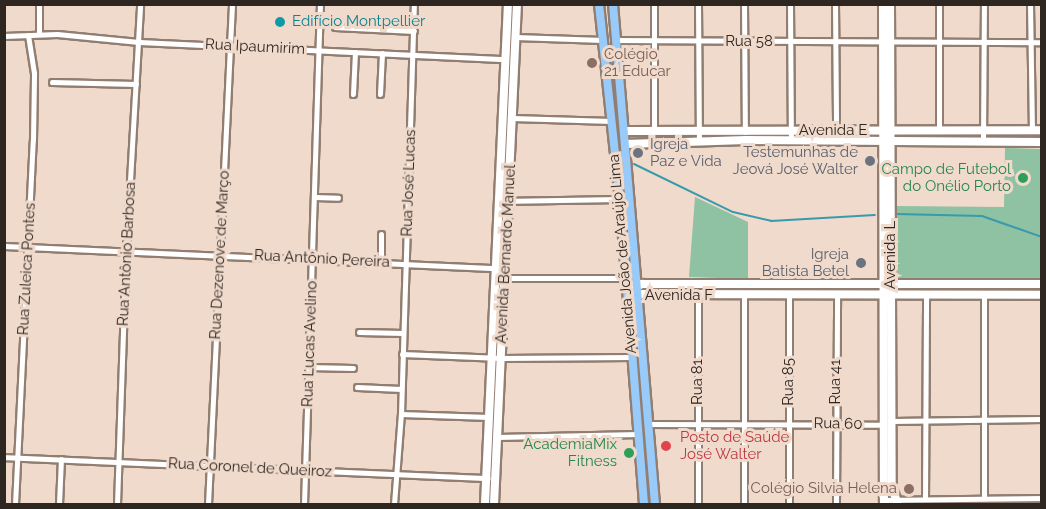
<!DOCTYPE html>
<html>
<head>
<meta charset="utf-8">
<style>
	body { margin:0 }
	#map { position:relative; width:1046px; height:509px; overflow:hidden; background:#f0dacc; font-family:Raleway,sans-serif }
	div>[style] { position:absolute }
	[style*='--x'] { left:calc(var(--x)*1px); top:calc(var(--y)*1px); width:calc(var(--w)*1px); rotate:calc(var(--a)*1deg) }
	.green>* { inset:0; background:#8fc1a3 }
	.stream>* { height:2px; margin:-1px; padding:0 1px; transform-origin:1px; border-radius:1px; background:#379bab }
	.roads { filter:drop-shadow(2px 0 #927e71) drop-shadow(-2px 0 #927e71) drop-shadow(0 2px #927e71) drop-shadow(0 -2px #927e71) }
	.street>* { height:5px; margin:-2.5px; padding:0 2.5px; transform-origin:2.5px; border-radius:2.5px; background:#fff }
	.secondary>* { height:8px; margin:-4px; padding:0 4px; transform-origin:4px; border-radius:4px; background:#fff }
	.primary>* { height:8px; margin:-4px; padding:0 4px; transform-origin:4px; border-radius:4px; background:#98cbf9 }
	.dots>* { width:16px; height:16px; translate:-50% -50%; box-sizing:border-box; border:3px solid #f0dacc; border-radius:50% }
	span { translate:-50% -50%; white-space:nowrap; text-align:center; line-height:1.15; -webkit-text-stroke:6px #f0dacc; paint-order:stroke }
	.culture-label { font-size:15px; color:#0d838f }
	.left { translate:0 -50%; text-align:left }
	.street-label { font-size:15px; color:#2e2620 }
	.education-label { font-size:15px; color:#785e54 }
	.right { translate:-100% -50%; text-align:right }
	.worship-label { font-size:15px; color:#5b616d }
	.leisure-label { font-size:15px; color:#27864d }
	.health-label { font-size:15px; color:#be3a42 }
	.frame { position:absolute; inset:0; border:6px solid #2e2620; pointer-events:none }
</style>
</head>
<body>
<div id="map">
	<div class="green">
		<i style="clip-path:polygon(1005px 148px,1041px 149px,1041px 281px,895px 278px,895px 206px,1004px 207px)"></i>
		<i style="clip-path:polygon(695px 197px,748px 222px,748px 279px,689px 277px)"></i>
	</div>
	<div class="stream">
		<i style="--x:634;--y:164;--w:110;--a:25.9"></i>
		<i style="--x:733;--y:212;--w:39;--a:13"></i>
		<i style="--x:771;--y:221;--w:104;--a:-3.3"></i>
		<i style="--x:896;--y:214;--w:86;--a:1.3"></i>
		<i style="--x:982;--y:216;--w:64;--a:19.3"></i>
	</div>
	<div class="roads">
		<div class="street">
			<i style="--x:39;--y:4;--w:29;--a:90"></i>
			<i style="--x:654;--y:4;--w:127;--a:90"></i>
			<i style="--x:698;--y:4;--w:137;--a:89.6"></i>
			<i style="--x:744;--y:4;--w:128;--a:89.6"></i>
			<i style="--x:790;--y:4;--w:137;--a:89.6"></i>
			<i style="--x:835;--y:4;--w:126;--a:89.5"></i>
			<i style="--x:1030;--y:4;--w:126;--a:89.1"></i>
			<i style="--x:335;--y:27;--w:79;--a:2.9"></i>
			<i style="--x:4;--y:36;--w:53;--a:-2.2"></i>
			<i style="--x:57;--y:34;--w:82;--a:5.6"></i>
			<i style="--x:139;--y:42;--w:367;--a:2.7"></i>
			<i style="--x:515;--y:37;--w:88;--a:2"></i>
			<i style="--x:616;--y:40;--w:426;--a:0.3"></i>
			<i style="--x:52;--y:82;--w:84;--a:1.4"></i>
			<i style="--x:353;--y:94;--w:42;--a:-87.3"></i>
			<i style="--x:380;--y:94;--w:41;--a:-87.2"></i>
			<i style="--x:512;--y:118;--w:100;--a:1.7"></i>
			<i style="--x:939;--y:130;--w:126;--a:-90"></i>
			<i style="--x:983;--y:142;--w:138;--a:-89.6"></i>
			<i style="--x:315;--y:197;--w:23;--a:2"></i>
			<i style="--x:500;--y:201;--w:120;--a:-1"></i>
			<i style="--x:4;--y:246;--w:493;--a:2.6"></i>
			<i style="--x:497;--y:268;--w:13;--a:48"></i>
			<i style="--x:506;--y:278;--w:122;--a:0"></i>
			<i style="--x:381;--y:262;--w:28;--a:-90"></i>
			<i style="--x:698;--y:295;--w:209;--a:90"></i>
			<i style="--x:789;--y:295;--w:209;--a:90"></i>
			<i style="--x:744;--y:296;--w:208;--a:90"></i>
			<i style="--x:359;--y:332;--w:44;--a:1.3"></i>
			<i style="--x:402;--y:354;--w:99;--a:2.3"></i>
			<i style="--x:501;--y:358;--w:131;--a:-0.4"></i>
			<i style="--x:309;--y:367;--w:44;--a:1.3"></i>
			<i style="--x:357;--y:387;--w:44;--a:2.6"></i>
			<i style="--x:401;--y:414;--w:88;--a:2"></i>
			<i style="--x:892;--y:421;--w:150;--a:-0.8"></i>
			<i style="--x:648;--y:424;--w:235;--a:0.2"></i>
			<i style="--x:497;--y:437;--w:142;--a:-1.2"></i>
			<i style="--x:4;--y:457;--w:484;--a:2.5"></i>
			<i style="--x:984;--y:498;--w:203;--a:-90"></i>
			<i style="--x:925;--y:499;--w:204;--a:-89.7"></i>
			<i style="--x:884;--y:500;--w:158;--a:-0.7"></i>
			<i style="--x:15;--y:504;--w:364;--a:-87.2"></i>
			<i style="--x:33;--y:140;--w:67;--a:-89.1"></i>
			<i style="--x:34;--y:73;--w:38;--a:-99"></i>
			<i style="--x:59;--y:504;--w:45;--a:-87.5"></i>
			<i style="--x:117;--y:504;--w:254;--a:-88"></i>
			<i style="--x:126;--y:250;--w:246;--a:-86.7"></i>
			<i style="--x:208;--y:504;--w:501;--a:-87.25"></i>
			<i style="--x:304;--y:504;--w:500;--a:-88.17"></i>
			<i style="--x:394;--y:504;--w:90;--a:-85.6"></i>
			<i style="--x:401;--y:414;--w:410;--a:-88.2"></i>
			<i style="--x:836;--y:504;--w:209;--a:-89.7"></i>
		</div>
		<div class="secondary">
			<i style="--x:883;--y:4;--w:500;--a:89.89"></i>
			<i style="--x:890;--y:4;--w:485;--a:89.8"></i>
			<i style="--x:892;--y:489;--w:16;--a:68"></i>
			<i style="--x:624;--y:131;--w:418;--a:-0.1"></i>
			<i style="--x:625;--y:144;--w:121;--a:-1.9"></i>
			<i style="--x:746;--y:140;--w:296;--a:0.4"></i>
			<i style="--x:627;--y:291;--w:17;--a:-25"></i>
			<i style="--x:642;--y:284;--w:400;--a:0"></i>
			<i style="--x:634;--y:294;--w:408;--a:0.1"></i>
			<i style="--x:485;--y:504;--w:501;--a:-87.37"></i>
			<i style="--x:494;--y:504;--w:501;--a:-87.37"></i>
		</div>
		<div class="primary">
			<i style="--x:599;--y:4;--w:196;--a:83.9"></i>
			<i style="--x:620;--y:199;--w:306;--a:85.5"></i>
			<i style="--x:613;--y:4;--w:502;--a:85.2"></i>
		</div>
	</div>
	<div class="dots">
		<i style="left:280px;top:22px;background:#0f9aa8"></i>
		<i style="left:592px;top:63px;background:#8d6e63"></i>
		<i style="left:638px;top:153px;background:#6b7280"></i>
		<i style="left:870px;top:161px;background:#6b7280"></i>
		<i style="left:1023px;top:178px;background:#2e9e5b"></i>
		<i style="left:861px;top:263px;background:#6b7280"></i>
		<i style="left:666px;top:446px;background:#e0444e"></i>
		<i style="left:629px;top:453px;background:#2e9e5b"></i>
		<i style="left:909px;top:489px;background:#8d6e63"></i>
	</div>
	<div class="culture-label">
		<span class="left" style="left:292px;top:22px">Edifício Montpellier</span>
	</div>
	<div class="street-label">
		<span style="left:749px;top:42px">Rua 58</span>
		<span style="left:255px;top:47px;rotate:3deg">Rua Ipaumirim</span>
		<span style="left:833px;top:131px">Avenida E</span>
		<span style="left:409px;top:183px;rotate:-88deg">Rua José Lucas</span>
		<span style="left:127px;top:254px;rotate:-87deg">Rua Antônio Barbosa</span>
		<span style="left:506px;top:254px;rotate:-87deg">Avenida Bernardo Manuel</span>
		<span style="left:623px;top:254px;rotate:-95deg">Avenida João de Araújo Lima</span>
		<span style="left:220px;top:255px;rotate:-87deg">Rua Dezenove de Março</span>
		<span style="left:891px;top:255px;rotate:-90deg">Avenida L</span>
		<span style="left:322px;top:259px;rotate:3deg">Rua Antônio Pereira</span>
		<span style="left:27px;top:269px;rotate:-87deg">Rua Zuleica Pontes</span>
		<span style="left:679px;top:296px">Avenida F</span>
		<span style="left:310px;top:344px;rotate:-88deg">Rua Lucas Avelino</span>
		<span style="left:698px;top:382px;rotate:-90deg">Rua 81</span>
		<span style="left:789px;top:382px;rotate:-90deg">Rua 85</span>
		<span style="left:836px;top:382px;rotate:-90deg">Rua 41</span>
		<span style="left:838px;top:424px;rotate:1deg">Rua 60</span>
		<span style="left:250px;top:468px;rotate:3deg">Rua Coronel de Queiroz</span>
	</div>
	<div class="education-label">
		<span class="left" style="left:604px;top:63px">Colégio<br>21 Educar</span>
		<span class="right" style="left:897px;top:489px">Colégio Silvia Helena</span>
	</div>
	<div class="worship-label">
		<span class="left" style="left:650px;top:153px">Igreja<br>Paz e Vida</span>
		<span class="right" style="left:858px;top:161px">Testemunhas de<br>Jeová José Walter</span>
		<span class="right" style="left:849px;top:263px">Igreja<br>Batista Betel</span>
	</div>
	<div class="leisure-label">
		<span class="right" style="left:1011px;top:178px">Campo de Futebol<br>do Onélio Porto</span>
		<span class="right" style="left:617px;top:453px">AcademiaMix<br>Fitness</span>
	</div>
	<div class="health-label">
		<span class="left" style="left:680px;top:446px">Posto de Saúde<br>José Walter</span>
	</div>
	<div class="frame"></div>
</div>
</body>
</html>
